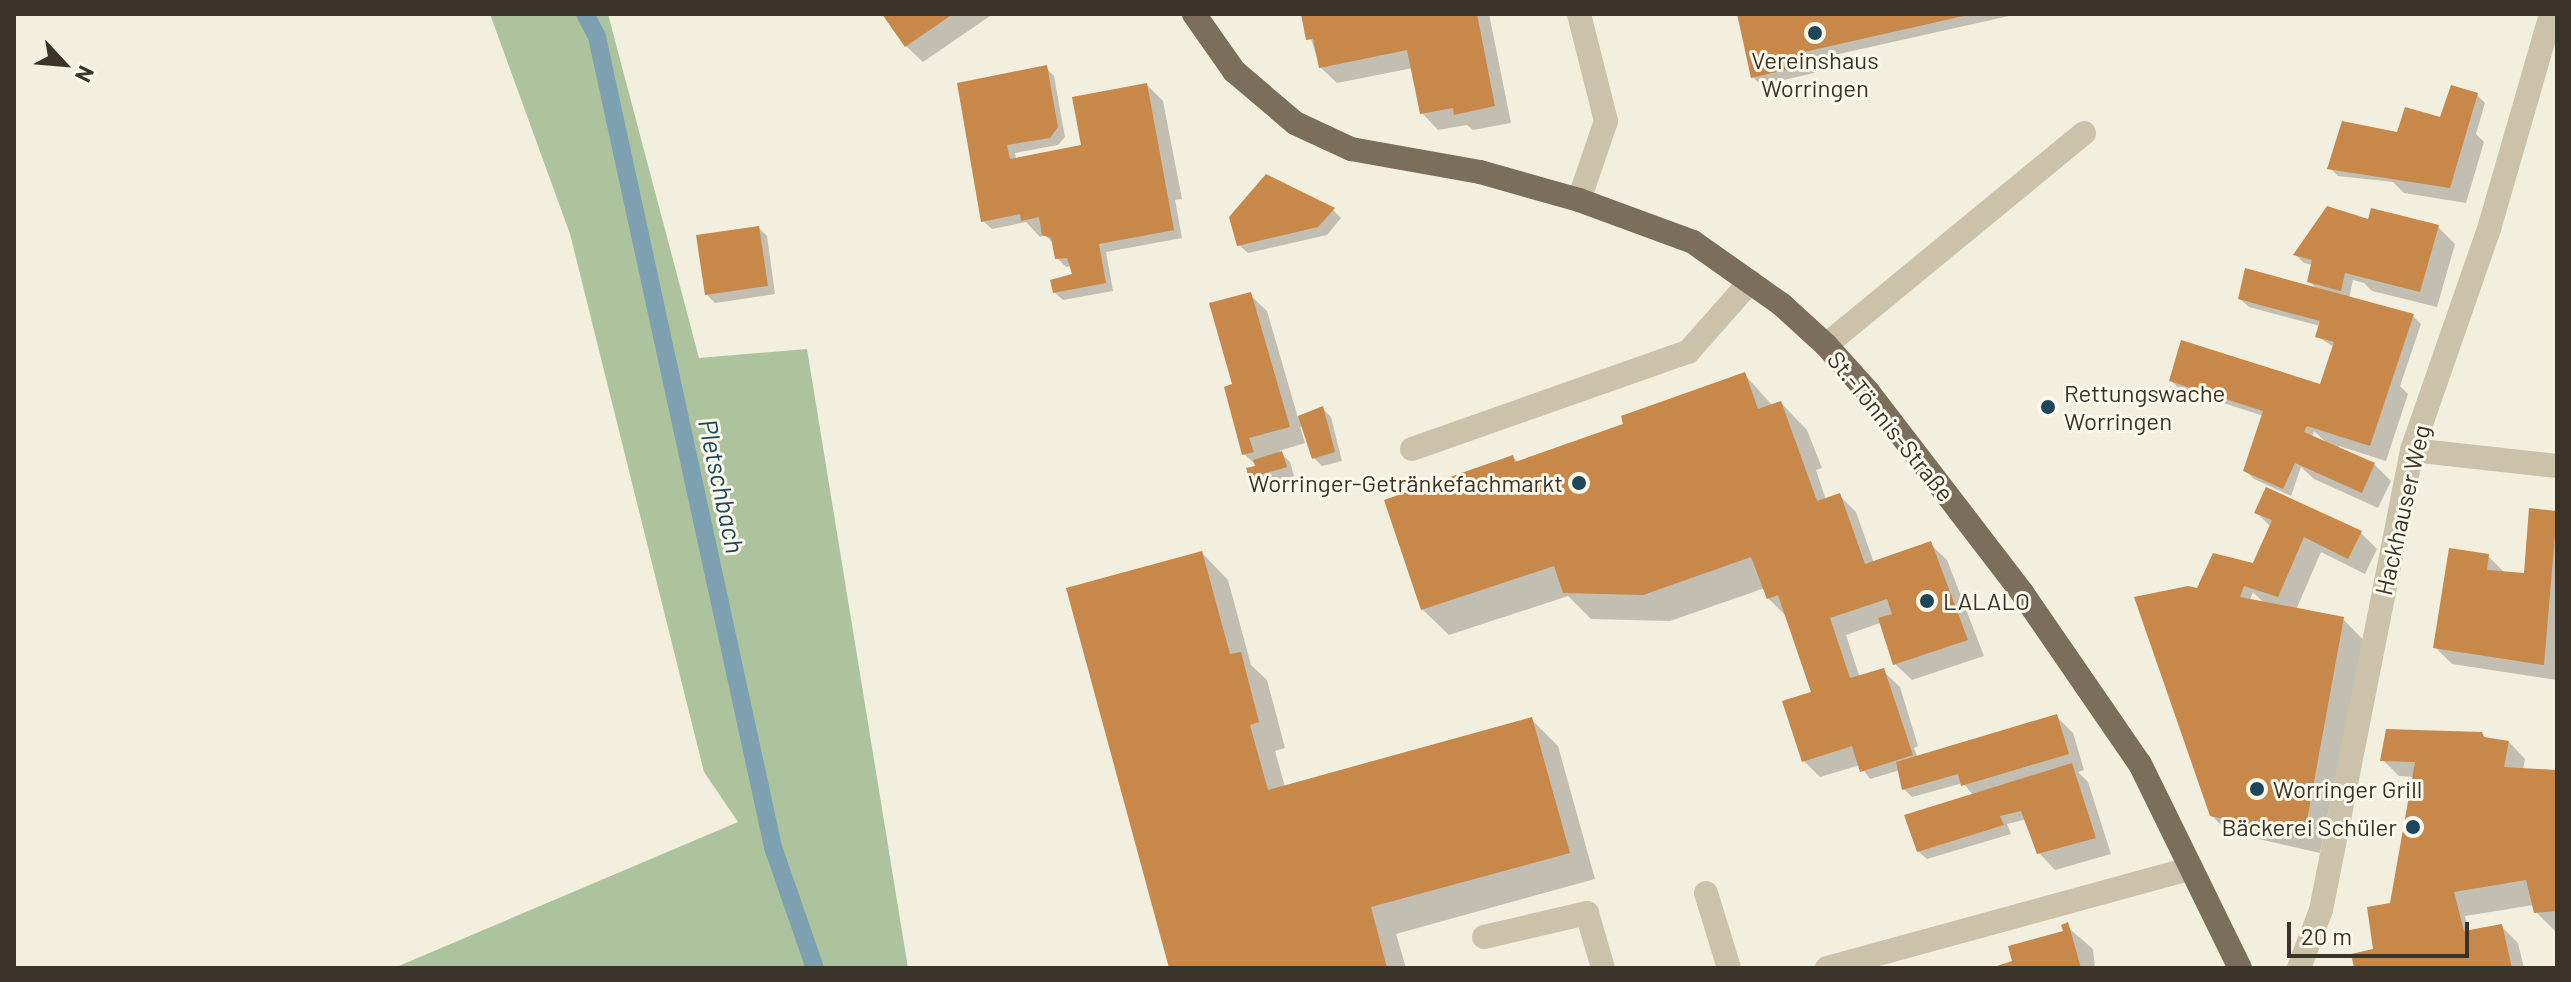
<!DOCTYPE html>
<html>
<head>
<meta charset="utf-8">
<style>
	body { margin:0 }
	#map { position:relative; width:2571px; height:982px; overflow:hidden; background:#f3efdf; font-family:Barlow,sans-serif }
	div>[style] { position:absolute }
	[style*='--x'] { left:calc(var(--x)*1px); top:calc(var(--y)*1px); width:calc(var(--w)*1px); rotate:calc(var(--a)*1deg) }
	.green>* { inset:0; background:#adc39e }
	.shadow>* { inset:0; background:#0003 }
	.stream>* { height:18px; margin:-9px; padding:0 9px; transform-origin:9px; border-radius:9px; background:#7da1b1 }
	.building>* { inset:0; background:#c78849 }
	.minor>* { height:24px; margin:-12px; padding:0 12px; transform-origin:12px; border-radius:12px; background:#ccc2aa }
	.major>* { height:24px; margin:-12px; padding:0 12px; transform-origin:12px; border-radius:12px; background:#7b6e5b }
	.dots>* { width:22px; height:22px; translate:-50% -50%; box-sizing:border-box; border:4px solid #faf7eb; border-radius:50% }
	span { translate:-50% -50%; white-space:nowrap; text-align:center; line-height:1.15; -webkit-text-stroke:6px #faf7eb; paint-order:stroke }
	.poi-label { font-size:24px; color:#39332a }
	.left { translate:0 -50%; text-align:left }
	.right { translate:-100% -50%; text-align:right }
	.street-label { font-size:24px; color:#39332a }
	.water-label { font-size:26px; color:#1e475c; font-style:italic }
	.frame { position:absolute; inset:0; border:16px solid #39332a; pointer-events:none }
	.north { position:absolute; left:24px; top:24px; width:80px; height:80px; -webkit-text-stroke:6px #faf7eb; paint-order:stroke; rotate:116deg; font-size:22px; font-weight:700; line-height:32px; text-align:center; color:#39332a }
	.north::after { content:''; display:block; margin:auto; width:28px; height:36px; background:#39332a; clip-path:polygon(50% 0,100% 100%,50% 72%,0 100%) }
	.scale { position:absolute; left:2287px; top:922px; width:182px; height:36px; box-sizing:border-box; border:4px solid #39332a; border-top:0; padding-left:10px; font-size:24px; line-height:28px; white-space:nowrap; color:#39332a; -webkit-text-stroke:6px #faf7eb; paint-order:stroke }
</style>
</head>
<body>
<div id="map">
	<div class="green">
		<i style="clip-path:polygon(490px 14px,608px 14px,699px 358px,807px 349px,908px 968px,394px 968px,738px 822px,704px 772px,570px 234px)"></i>
	</div>
	<div class="shadow">
		<i style="clip-path:polygon(885px 14px,993px 14px,923px 62px,906px 46px)"></i>
		<i style="clip-path:polygon(1303px 14px,1489px 14px,1511px 123px,1473px 130px,1467px 125px,1438px 130px,1422px 113px,1413px 68px,1337px 83px,1320px 67px)"></i>
		<i style="clip-path:polygon(1739px 14px,2018px 14px,1812px 60px,1814px 73px,1761px 85px,1753px 77px)"></i>
		<i style="clip-path:polygon(1046px 68px,1054px 76px,1065px 137px,1058px 145px,1015px 153px,1016px 160px,1083px 147px,1147px 85px,1163px 101px,1182px 199px,1175px 200px,1182px 238px,1106px 252px,1113px 291px,1063px 300px,1054px 292px,1074px 276px,1071px 266px,1066px 267px,1057px 258px,1053px 243px,1045px 235px,1040px 237px,1026px 222px,992px 229px,983px 221px,959px 85px)"></i>
		<i style="clip-path:polygon(2477px 95px,2485px 103px,2476px 134px,2484px 142px,2466px 203px,2404px 193px,2393px 182px,2338px 176px,2330px 168px,2396px 134px,2442px 119px)"></i>
		<i style="clip-path:polygon(1333px 210px,1341px 218px,1327px 235px,1248px 253px,1239px 245px)"></i>
		<i style="clip-path:polygon(evenodd,2367px 221px,2438px 227px,2455px 244px,2437px 307px,2372px 291px,2364px 283px,2353px 280px,2349px 298px,2413px 316px,2421px 324px,2400px 386px,2408px 394px,2386px 461px,2339px 446px,2338px 449px,2374px 464px,2391px 481px,2378px 508px,2314px 479px,2301px 467px,2291px 496px,2254px 479px,2245px 470px,2264px 416px,2179px 389px,2171px 380px,2321px 388px,2334px 347px,2317px 336px,2320px 326px,2249px 307px,2240px 299px,2318px 290px,2309px 281px,2313px 265px,2304px 263px,2296px 255px,2367px 221px,2314px 431px,2328px 444px,2312px 438px,2314px 431px)"></i>
		<i style="clip-path:polygon(759px 228px,767px 236px,775px 294px,715px 303px,707px 295px)"></i>
		<i style="clip-path:polygon(1250px 295px,1267px 311px,1298px 418px,1323px 409px,1331px 417px,1342px 461px,1322px 466px,1314px 458px,1304px 426px,1300px 427px,1305px 443px,1279px 451px,1290px 462px,1294px 476px,1259px 486px,1250px 477px,1258px 467px,1244px 454px,1234px 386px)"></i>
		<i style="clip-path:polygon(1744px 374px,1773px 406px,1781px 403px,1807px 430px,1822px 468px,1816px 470px,1826px 500px,1839px 495px,1856px 512px,1874px 563px,1930px 544px,1947px 560px,1984px 656px,1912px 680px,1895px 664px,1880px 623px,1846px 635px,1860px 678px,1883px 671px,1900px 687px,1918px 746px,1914px 748px,1918px 758px,2056px 716px,2073px 733px,2084px 770px,2078px 772px,2088px 782px,2111px 854px,2055px 870px,2039px 853px,2027px 819px,2007px 824px,2011px 834px,1927px 859px,1918px 851px,1974px 796px,1963px 783px,1912px 797px,1904px 789px,1900px 770px,1870px 779px,1860px 765px,1820px 777px,1804px 761px,1814px 693px,1785px 615px,1768px 598px,1765px 588px,1670px 621px,1591px 619px,1568px 596px,1449px 635px,1422px 609px,1513px 457px,1519px 463px,1625px 425px)"></i>
		<i style="clip-path:polygon(evenodd,2256px 512px,2361px 533px,2377px 549px,2365px 574px,2321px 552px,2296px 610px,2343px 619px,2373px 650px,2333px 789px,2320px 853px,2228px 832px,2211px 815px,2204px 591px,2252px 564px,2271px 527px,2256px 512px,2253px 592px,2264px 603px,2250px 600px,2253px 592px)"></i>
		<i style="clip-path:polygon(2556px 513px,2557px 680px,2452px 664px,2435px 647px,2488px 556px,2505px 573px,2525px 575px)"></i>
		<i style="clip-path:polygon(1202px 553px,1228px 580px,1251px 665px,1267px 680px,1285px 748px,1275px 751px,1285px 787px,1532px 720px,1558px 746px,1595px 879px,1396px 934px,1406px 968px,1171px 968px)"></i>
		<i style="clip-path:polygon(2481px 734px,2488px 740px,2509px 742px,2525px 759px,2523px 770px,2557px 772px,2557px 933px,2536px 912px,2534px 905px,2465px 916px,2469px 933px,2501px 926px,2518px 943px,2524px 968px,2356px 968px,2377px 951px,2394px 904px,2414px 777px,2399px 776px,2383px 760px)"></i>
		<i style="clip-path:polygon(2065px 925px,2093px 949px,2095px 968px,1995px 968px,2014px 963px,2065px 932px)"></i>
	</div>
	<div class="stream">
		<i style="--x:585;--y:14;--w:26;--a:62"></i>
		<i style="--x:597;--y:37;--w:829;--a:77.74"></i>
		<i style="--x:773;--y:847;--w:128;--a:70.9"></i>
	</div>
	<div class="building">
		<i style="clip-path:polygon(882px 14px,953px 14px,905px 47px)"></i>
		<i style="clip-path:polygon(1301px 14px,1477px 14px,1495px 106px,1454px 115px,1453px 108px,1420px 114px,1407px 50px,1319px 68px,1313px 39px,1306px 40px)"></i>
		<i style="clip-path:polygon(1737px 14px,1968px 14px,1968px 15px,1804px 52px,1807px 65px,1751px 78px)"></i>
		<i style="clip-path:polygon(1047px 65px,1058px 127px,1050px 138px,1007px 145px,1010px 159px,1081px 145px,1072px 97px,1147px 83px,1174px 230px,1099px 244px,1106px 283px,1053px 293px,1050px 280px,1072px 274px,1067px 258px,1055px 259px,1051px 238px,1042px 235px,1039px 217px,1021px 221px,1020px 214px,981px 222px,957px 83px)"></i>
		<i style="clip-path:polygon(2451px 85px,2478px 93px,2450px 188px,2327px 169px,2342px 121px,2397px 132px,2405px 107px,2440px 117px)"></i>
		<i style="clip-path:polygon(1266px 174px,1335px 208px,1318px 227px,1237px 246px,1229px 217px)"></i>
		<i style="clip-path:polygon(2327px 206px,2368px 219px,2371px 208px,2439px 225px,2420px 292px,2345px 273px,2341px 291px,2307px 282px,2312px 260px,2293px 255px)"></i>
		<i style="clip-path:polygon(759px 226px,768px 286px,705px 295px,696px 235px)"></i>
		<i style="clip-path:polygon(2245px 268px,2414px 314px,2370px 446px,2307px 426px,2304px 432px,2375px 463px,2362px 493px,2295px 463px,2283px 489px,2243px 471px,2263px 411px,2169px 381px,2181px 340px,2320px 384px,2334px 342px,2315px 337px,2320px 321px,2238px 299px)"></i>
		<i style="clip-path:polygon(1251px 292px,1290px 427px,1249px 438px,1254px 452px,1242px 455px,1224px 387px,1232px 384px,1209px 303px)"></i>
		<i style="clip-path:polygon(1745px 372px,1758px 409px,1781px 401px,1817px 501px,1840px 493px,1865px 564px,1931px 541px,1968px 640px,1893px 665px,1878px 618px,1892px 614px,1887px 599px,1830px 618px,1850px 678px,1884px 668px,1913px 755px,1860px 772px,1852px 746px,1802px 762px,1782px 701px,1811px 692px,1778px 595px,1767px 599px,1751px 557px,1643px 595px,1563px 593px,1554px 566px,1421px 610px,1384px 500px,1513px 455px,1515px 462px,1623px 424px,1621px 416px)"></i>
		<i style="clip-path:polygon(1323px 406px,1335px 452px,1312px 459px,1298px 416px)"></i>
		<i style="clip-path:polygon(1282px 451px,1287px 467px,1249px 478px,1246px 468px,1255px 466px,1253px 460px)"></i>
		<i style="clip-path:polygon(2266px 487px,2362px 531px,2348px 559px,2304px 537px,2278px 597px,2244px 586px,2240px 597px,2344px 617px,2304px 837px,2210px 816px,2134px 597px,2188px 586px,2197px 588px,2213px 553px,2253px 563px,2272px 520px,2254px 513px)"></i>
		<i style="clip-path:polygon(2529px 508px,2557px 511px,2544px 665px,2433px 648px,2449px 548px,2489px 554px,2487px 570px,2524px 573px)"></i>
		<i style="clip-path:polygon(1202px 551px,1230px 654px,1241px 652px,1259px 722px,1250px 725px,1268px 790px,1532px 717px,1570px 853px,1371px 907px,1387px 968px,1169px 968px,1066px 588px)"></i>
		<i style="clip-path:polygon(2057px 714px,2069px 754px,1961px 786px,1958px 774px,1902px 790px,1896px 762px)"></i>
		<i style="clip-path:polygon(2386px 729px,2482px 732px,2484px 737px,2509px 741px,2504px 767px,2557px 770px,2557px 911px,2534px 913px,2526px 880px,2454px 892px,2464px 931px,2502px 924px,2512px 968px,2354px 968px,2351px 954px,2373px 949px,2367px 907px,2390px 903px,2415px 762px,2380px 761px)"></i>
		<i style="clip-path:polygon(2072px 763px,2096px 838px,2037px 854px,2021px 811px,2000px 816px,2004px 825px,1917px 852px,1904px 815px)"></i>
		<i style="clip-path:polygon(2068px 922px,2081px 968px,1991px 968px,2012px 961px,2008px 946px,2063px 931px,2061px 925px)"></i>
	</div>
	<div class="minor">
		<i style="--x:1579;--y:200;--w:83;--a:-71.1"></i>
		<i style="--x:1606;--y:121;--w:110;--a:-104.2"></i>
		<i style="--x:1826;--y:345;--w:334;--a:-39.4"></i>
		<i style="--x:1412;--y:449;--w:293;--a:-19.4"></i>
		<i style="--x:1688;--y:352;--w:94;--a:-48.5"></i>
		<i style="--x:2412;--y:450;--w:146;--a:6.3"></i>
		<i style="--x:1706;--y:893;--w:78;--a:73"></i>
		<i style="--x:1484;--y:937;--w:106;--a:-13.1"></i>
		<i style="--x:1587;--y:913;--w:57;--a:73.8"></i>
		<i style="--x:1827;--y:968;--w:378;--a:-15.3"></i>
		<i style="--x:2299;--y:968;--w:62;--a:-69.2"></i>
		<i style="--x:2321;--y:910;--w:469;--a:-78.8"></i>
		<i style="--x:2412;--y:450;--w:234;--a:-70.8"></i>
		<i style="--x:2489;--y:229;--w:224;--a:-73.9"></i>
	</div>
	<div class="major">
		<i style="--x:1194;--y:14;--w:70;--a:54.9"></i>
		<i style="--x:1234;--y:71;--w:80;--a:40.4"></i>
		<i style="--x:1295;--y:123;--w:62;--a:24.9"></i>
		<i style="--x:1351;--y:149;--w:131;--a:10.1"></i>
		<i style="--x:1480;--y:172;--w:103;--a:15.8"></i>
		<i style="--x:1579;--y:200;--w:121;--a:20.2"></i>
		<i style="--x:1693;--y:242;--w:108;--a:35.2"></i>
		<i style="--x:1781;--y:304;--w:61;--a:42.3"></i>
		<i style="--x:1826;--y:345;--w:64;--a:48.1"></i>
		<i style="--x:1869;--y:393;--w:253;--a:52.5"></i>
		<i style="--x:2023;--y:594;--w:206;--a:55.5"></i>
		<i style="--x:2140;--y:764;--w:227;--a:63.9"></i>
	</div>
	<div class="dots">
		<i style="left:1815px;top:33px;background:#1e475c"></i>
		<i style="left:2048px;top:407px;background:#1e475c"></i>
		<i style="left:1579px;top:483px;background:#1e475c"></i>
		<i style="left:1927px;top:601px;background:#1e475c"></i>
		<i style="left:2257px;top:789px;background:#1e475c"></i>
		<i style="left:2413px;top:827px;background:#1e475c"></i>
	</div>
	<div class="poi-label">
		<span style="left:1815px;top:74px">Vereinshaus<br>Worringen</span>
		<span class="left" style="left:2064px;top:407px">Rettungswache<br>Worringen</span>
		<span class="right" style="left:1563px;top:483px">Worringer-Getränkefachmarkt</span>
		<span class="left" style="left:1943px;top:601px">LALALO</span>
		<span class="left" style="left:2273px;top:789px">Worringer Grill</span>
		<span class="right" style="left:2397px;top:827px">Bäckerei Schüler</span>
	</div>
	<div class="street-label">
		<span style="left:1891px;top:426px;rotate:51deg">St.-Tönnis-Straße</span>
		<span style="left:2402px;top:510px;rotate:-77deg">Hackhauser Weg</span>
	</div>
	<div class="water-label">
		<span style="left:722px;top:486px;rotate:78deg">Pletschbach</span>
	</div>
	<div class="frame"></div>
	<div class="north">N</div>
	<div class="scale">20 m</div>
</div>
</body>
</html>
